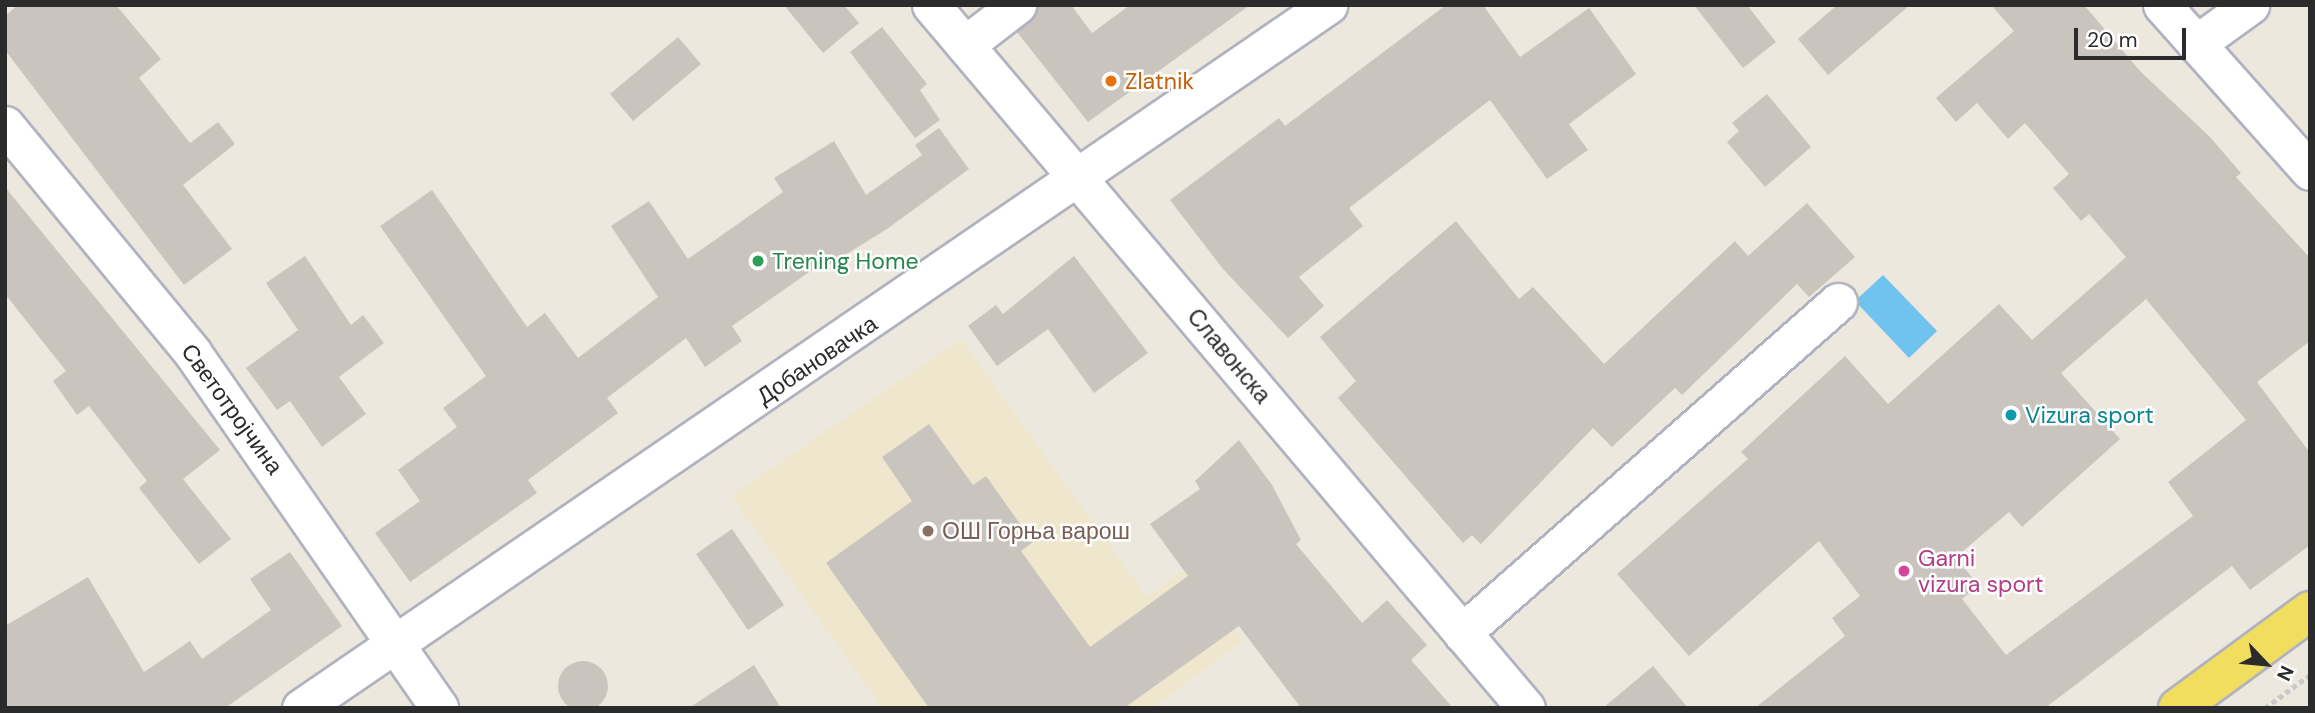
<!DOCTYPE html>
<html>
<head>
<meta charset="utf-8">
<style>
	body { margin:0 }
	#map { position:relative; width:2315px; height:713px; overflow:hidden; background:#ede8dd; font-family:"DM Sans",sans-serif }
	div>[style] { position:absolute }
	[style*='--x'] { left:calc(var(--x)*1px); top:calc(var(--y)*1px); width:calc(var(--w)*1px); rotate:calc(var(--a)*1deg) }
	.education>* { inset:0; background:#efe7cd }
	.water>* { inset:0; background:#70c2ef }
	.building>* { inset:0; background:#c9c4bd }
	.round { border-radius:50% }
	.path>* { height:4.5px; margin-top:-2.25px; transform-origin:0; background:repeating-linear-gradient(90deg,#c8c8c8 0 5px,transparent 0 8.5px) }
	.roads { filter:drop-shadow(2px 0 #b1b2bf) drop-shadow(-2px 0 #b1b2bf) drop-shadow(0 2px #b1b2bf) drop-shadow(0 -2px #b1b2bf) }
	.minor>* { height:37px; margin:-18.5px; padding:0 18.5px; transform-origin:18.5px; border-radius:18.5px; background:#fff }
	.major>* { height:38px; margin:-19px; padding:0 19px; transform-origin:19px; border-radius:19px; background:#f1dd5e }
	.dots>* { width:19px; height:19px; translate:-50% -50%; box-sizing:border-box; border:4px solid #fff; border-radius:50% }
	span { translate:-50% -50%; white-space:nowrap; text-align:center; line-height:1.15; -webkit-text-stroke:5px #fff; paint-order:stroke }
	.food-label { font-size:23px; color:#c56008 }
	.left { translate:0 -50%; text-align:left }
	.leisure-label { font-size:23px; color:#27864d }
	.street-label { font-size:23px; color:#2b2b2b }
	.culture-label { font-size:23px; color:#0d838f }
	.education-label { font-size:23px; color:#785e54 }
	.hotel-label { font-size:23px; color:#b23c85 }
	.frame { position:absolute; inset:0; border:7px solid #2b2b2b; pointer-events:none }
	.north { position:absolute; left:2231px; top:629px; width:70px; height:70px; -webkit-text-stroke:5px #fff; paint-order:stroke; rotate:116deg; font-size:19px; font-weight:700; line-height:28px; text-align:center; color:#2b2b2b }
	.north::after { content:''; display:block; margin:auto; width:24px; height:32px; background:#2b2b2b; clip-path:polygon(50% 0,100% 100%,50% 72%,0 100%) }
	.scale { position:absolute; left:2074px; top:28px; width:112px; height:32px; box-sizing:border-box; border:4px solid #2b2b2b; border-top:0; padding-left:9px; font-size:21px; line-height:24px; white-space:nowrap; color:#2b2b2b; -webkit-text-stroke:5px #fff; paint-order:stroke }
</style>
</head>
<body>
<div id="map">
	<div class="education">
		<i style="clip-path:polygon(961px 339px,1147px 597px,1188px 566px,1242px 641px,1153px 708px,882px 708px,731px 496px)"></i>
	</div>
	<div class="water">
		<i style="clip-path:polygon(1883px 275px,1937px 331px,1909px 358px,1855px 301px)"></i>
	</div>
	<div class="building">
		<i style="clip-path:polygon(18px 5px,116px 5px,161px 59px,139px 78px,190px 143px,218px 122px,235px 144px,183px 185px,232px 249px,184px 285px,5px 50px,5px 16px)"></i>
		<i style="clip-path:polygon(784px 5px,844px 5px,859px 23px,823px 53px)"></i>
		<i style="clip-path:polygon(1038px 5px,1071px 5px,1092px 33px,1130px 5px,1250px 5px,1088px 122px,1017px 32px)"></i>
		<i style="clip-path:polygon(1446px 5px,1483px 5px,1520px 57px,1589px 8px,1636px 74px,1569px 124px,1588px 150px,1547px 179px,1490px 100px,1349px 208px,1363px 226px,1299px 277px,1324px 306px,1288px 338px,1223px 269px,1170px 200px,1279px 118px,1285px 126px)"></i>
		<i style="clip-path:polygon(1694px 5px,1747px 5px,1776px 42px,1743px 68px)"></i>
		<i style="clip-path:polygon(1837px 5px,1910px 5px,1828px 75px,1798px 39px)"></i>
		<i style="clip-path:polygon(evenodd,1991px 5px,2084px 5px,2141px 72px,2210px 137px,2241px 173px,2236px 177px,2310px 258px,2310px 341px,2257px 382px,2310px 453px,2310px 545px,2250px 590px,2232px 566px,2045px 708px,1755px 708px,1845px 636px,1832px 618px,1860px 596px,1819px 541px,1689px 656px,1617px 574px,1748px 459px,1741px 452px,1845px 356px,1888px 404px,1999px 304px,2032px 340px,2126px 257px,2089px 214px,2081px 221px,2053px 188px,2069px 174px,2025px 123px,2008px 139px,1977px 103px,1956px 122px,1936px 98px,2014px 31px,1991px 5px,2146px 299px,2246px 420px,2168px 482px,2193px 516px,2006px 655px,1962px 599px,1978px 585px,1956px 557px,2009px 512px,2022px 527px,2120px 439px,2061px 373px,2146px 299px)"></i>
		<i style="clip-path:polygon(882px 27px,927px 84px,920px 90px,940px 120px,915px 138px,850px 52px)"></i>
		<i style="clip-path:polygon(678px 37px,701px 64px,633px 121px,610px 94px)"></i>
		<i style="clip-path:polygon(1767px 94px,1811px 147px,1765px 187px,1727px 142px,1739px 131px,1732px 123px)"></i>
		<i style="clip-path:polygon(939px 128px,969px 169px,887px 229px,827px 266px,825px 261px,732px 326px,742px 341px,705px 367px,686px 338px,607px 398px,618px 413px,528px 480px,537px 493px,410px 582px,375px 533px,420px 501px,398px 470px,457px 427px,443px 408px,486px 376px,380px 226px,432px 190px,527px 327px,545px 313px,578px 358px,658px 297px,611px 226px,649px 201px,688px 259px,783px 192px,774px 178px,834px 141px,866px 195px,922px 155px,915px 145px)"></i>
		<i style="clip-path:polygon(5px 187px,220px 450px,183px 479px,231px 539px,199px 564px,139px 488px,147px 481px,89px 406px,77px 415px,53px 381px,66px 371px,5px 294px)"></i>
		<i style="clip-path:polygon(1807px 203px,1855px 257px,1809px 297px,1797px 284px,1682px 395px,1675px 388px,1612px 447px,1593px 428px,1481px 544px,1472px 535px,1463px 543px,1338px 398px,1356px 381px,1320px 337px,1456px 221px,1519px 299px,1533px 287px,1604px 364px,1735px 241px,1748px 256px)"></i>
		<i style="clip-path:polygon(305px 256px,351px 325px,363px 315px,384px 343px,339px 377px,366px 414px,322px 447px,290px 401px,277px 410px,246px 368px,298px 330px,266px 283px)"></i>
		<i style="clip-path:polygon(1074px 256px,1148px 353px,1094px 393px,1048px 329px,997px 366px,968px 326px,996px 305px,1003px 314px)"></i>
		<i style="clip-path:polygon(929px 424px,973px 485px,986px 476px,1033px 542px,1021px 551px,1090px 647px,1188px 576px,1150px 524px,1200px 489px,1195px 481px,1239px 440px,1272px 485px,1301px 540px,1296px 544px,1362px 623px,1387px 600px,1427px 645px,1411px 660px,1453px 708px,1301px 708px,1239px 626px,1124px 708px,929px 708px,826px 563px,912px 501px,882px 457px)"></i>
		<i style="clip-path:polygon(732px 529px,784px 605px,748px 630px,696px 554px)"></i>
		<i style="clip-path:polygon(290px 552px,342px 626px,225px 708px,5px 708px,5px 626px,88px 577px,144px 672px,190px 641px,202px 659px,271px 610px,250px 579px)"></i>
		<i class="round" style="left:558px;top:661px;width:50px;height:50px"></i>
		<i style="clip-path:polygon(754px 665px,781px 708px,689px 708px)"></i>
		<i style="clip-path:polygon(1653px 666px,1688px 708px,1603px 708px)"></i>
	</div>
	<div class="path">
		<i style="--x:2265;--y:708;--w:56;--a:-36.3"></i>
	</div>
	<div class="roads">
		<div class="minor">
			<i style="--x:931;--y:5;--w:921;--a:49.76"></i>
			<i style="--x:2162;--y:5;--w:222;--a:48.3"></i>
			<i style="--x:2196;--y:44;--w:67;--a:-35.8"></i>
			<i style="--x:965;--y:45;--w:66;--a:-37.6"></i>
			<i style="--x:5;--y:125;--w:294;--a:50.5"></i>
			<i style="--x:192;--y:352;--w:433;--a:55.2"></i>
			<i style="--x:1462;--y:633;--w:501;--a:-41.36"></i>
			<i style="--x:301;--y:708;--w:1245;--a:-34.39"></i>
		</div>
		<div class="major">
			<i style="--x:2178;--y:708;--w:164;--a:-36.3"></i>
		</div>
	</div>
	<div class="dots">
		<i style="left:1111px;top:81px;background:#e8710a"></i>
		<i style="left:758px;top:261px;background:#2e9e5b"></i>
		<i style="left:2011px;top:415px;background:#0f9aa8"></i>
		<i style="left:928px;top:531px;background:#8d6e63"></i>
		<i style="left:1904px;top:571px;background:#d1479c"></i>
	</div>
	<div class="food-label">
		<span class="left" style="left:1125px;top:81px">Zlatnik</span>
	</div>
	<div class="leisure-label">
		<span class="left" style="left:772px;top:261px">Trening Home</span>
	</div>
	<div class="street-label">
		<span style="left:1229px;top:356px;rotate:50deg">Славонска</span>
		<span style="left:817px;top:360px;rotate:-34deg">Добановачка</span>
		<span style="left:232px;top:409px;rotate:54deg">Светотројчина</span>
	</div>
	<div class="culture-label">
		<span class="left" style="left:2025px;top:415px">Vizura sport</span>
	</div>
	<div class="education-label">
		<span class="left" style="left:942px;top:531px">ОШ Горња варош</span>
	</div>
	<div class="hotel-label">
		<span class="left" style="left:1918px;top:571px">Garni<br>vizura sport</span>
	</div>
	<div class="frame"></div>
	<div class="north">N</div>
	<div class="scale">20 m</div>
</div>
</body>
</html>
